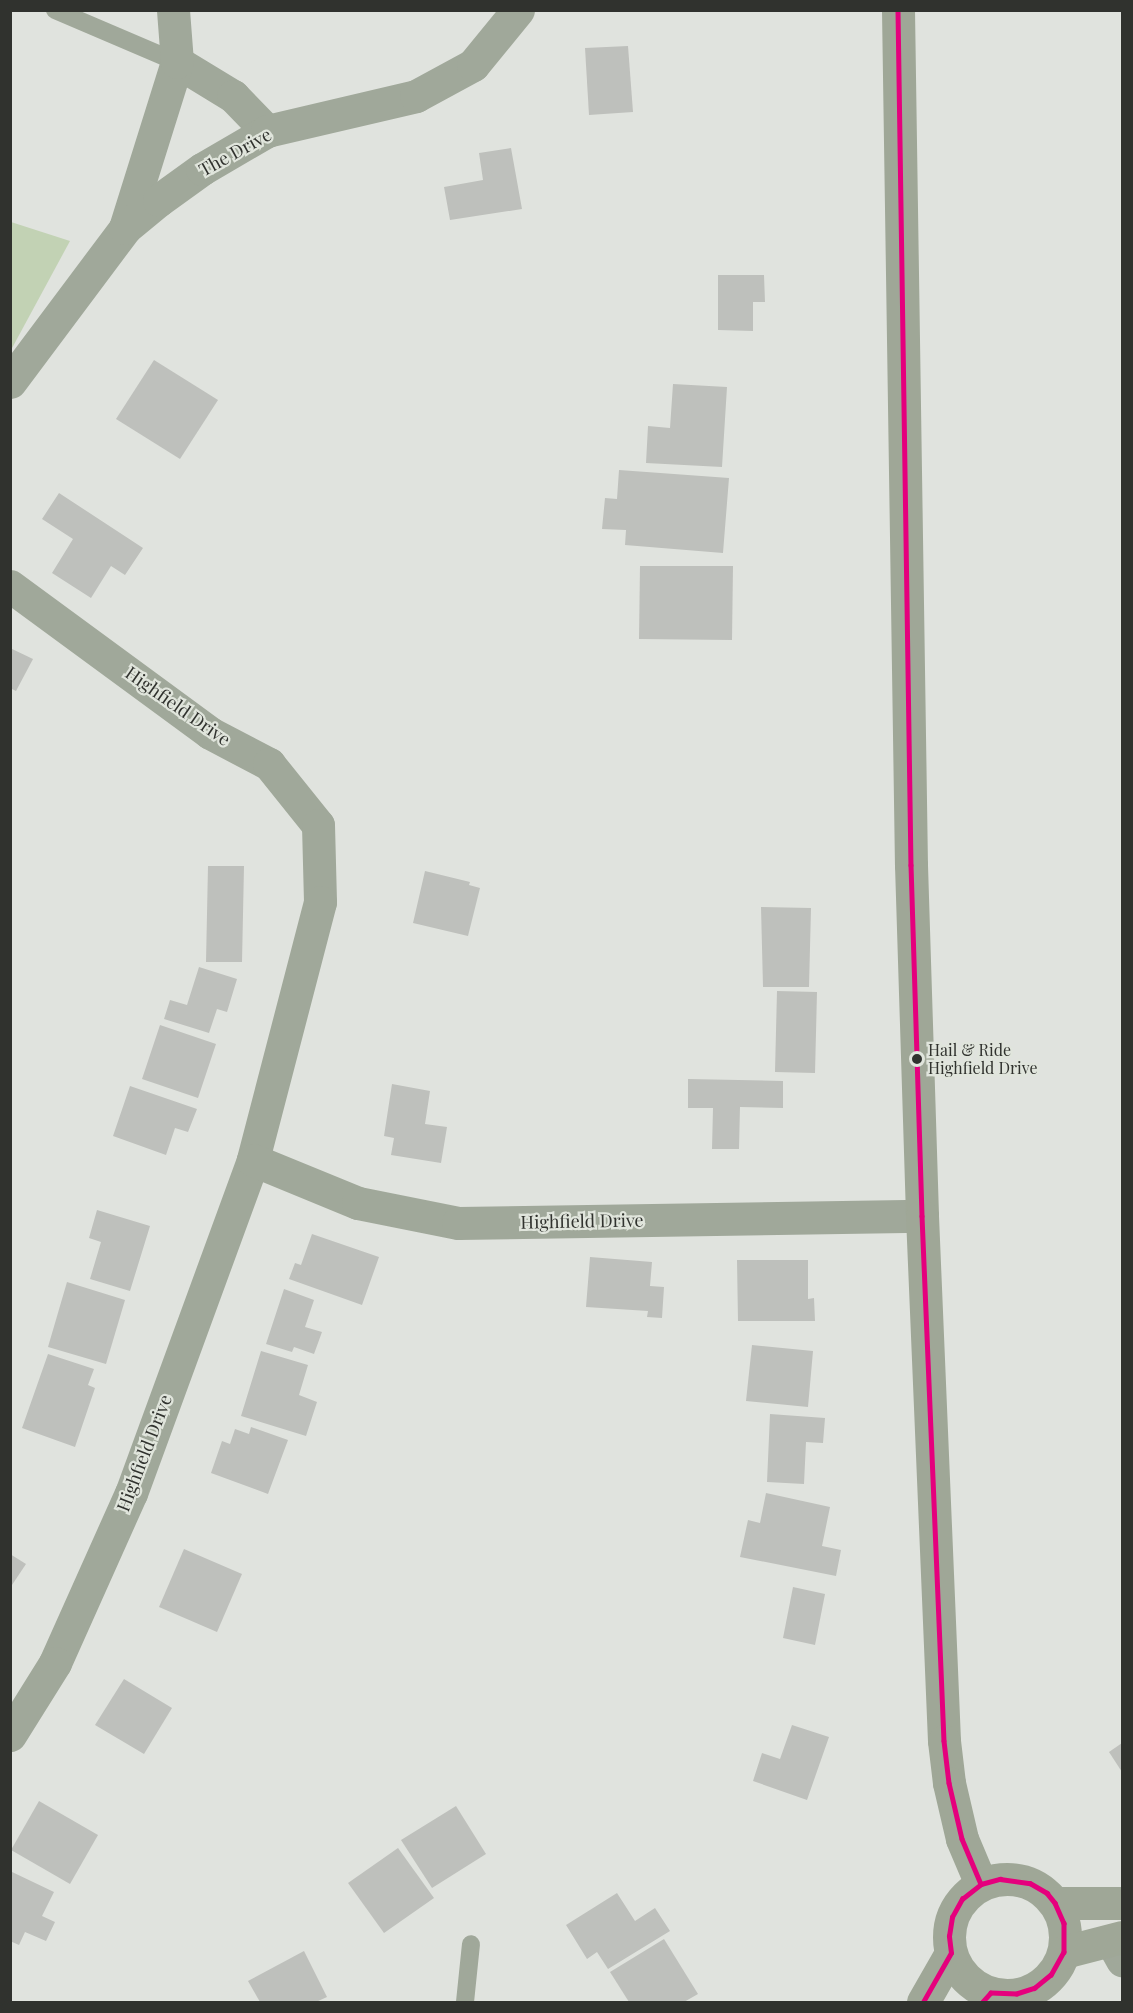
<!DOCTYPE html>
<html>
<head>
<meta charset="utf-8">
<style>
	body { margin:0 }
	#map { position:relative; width:1133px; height:2013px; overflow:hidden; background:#e0e3de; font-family:"Playfair Display",serif }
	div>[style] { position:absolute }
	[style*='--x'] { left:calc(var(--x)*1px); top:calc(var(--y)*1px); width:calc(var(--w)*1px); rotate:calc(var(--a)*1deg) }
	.green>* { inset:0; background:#c2d2b4 }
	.building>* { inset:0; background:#bec0bc }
	.lane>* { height:18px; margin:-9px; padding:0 9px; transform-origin:9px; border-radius:9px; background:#a0a89a }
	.street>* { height:33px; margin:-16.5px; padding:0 16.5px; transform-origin:16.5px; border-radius:16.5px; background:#a0a89a }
	.secondary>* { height:33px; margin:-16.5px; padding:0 16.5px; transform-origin:16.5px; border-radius:16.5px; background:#9fa797 }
	.secondary>.ring { margin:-16.5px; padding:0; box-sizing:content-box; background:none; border:33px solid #9fa797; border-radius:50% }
	.bus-1>* { height:4.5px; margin:-2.25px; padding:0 2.25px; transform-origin:2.25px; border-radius:2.25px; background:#e5007d }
	.dots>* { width:16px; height:16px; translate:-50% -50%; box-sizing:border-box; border:3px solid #e0e5dc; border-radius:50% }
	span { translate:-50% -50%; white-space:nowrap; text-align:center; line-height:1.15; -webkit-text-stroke:4.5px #e0e5dc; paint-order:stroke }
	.bus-label { font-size:16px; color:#30322e }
	.left { translate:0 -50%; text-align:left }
	.street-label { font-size:18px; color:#30322e }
	.frame { position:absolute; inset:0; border:12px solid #30322e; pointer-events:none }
</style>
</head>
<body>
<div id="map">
	<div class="green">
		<i style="clip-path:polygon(11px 222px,70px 241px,11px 350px,10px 222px)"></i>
	</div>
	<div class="building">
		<i style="clip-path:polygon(628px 46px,633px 112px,589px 115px,585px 48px)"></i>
		<i style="clip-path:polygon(511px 148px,522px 209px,450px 220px,444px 187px,483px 180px,479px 153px)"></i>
		<i style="clip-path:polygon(718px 275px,764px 275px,765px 302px,753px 302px,753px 331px,718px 330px)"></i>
		<i style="clip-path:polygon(154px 360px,218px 400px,180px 459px,116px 419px)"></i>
		<i style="clip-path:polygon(673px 384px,727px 387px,722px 467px,646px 463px,648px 426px,670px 428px)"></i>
		<i style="clip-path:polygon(619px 470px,729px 478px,723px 553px,625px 545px,626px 530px,602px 529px,605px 498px,617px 499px)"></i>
		<i style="clip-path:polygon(59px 493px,143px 548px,125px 575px,111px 566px,91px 598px,52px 573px,73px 539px,42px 519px)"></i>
		<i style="clip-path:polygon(640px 566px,733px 566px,732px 640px,639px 639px)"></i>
		<i style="clip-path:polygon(10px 648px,33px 659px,16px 691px,10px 688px)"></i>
		<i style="clip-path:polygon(208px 866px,244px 866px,242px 962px,206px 962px)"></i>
		<i style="clip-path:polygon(425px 871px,470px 882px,469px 885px,480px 888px,468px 936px,413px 923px)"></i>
		<i style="clip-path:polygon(761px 907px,811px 908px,809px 987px,763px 987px)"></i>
		<i style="clip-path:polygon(199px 967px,237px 979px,227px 1012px,217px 1009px,209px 1033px,164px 1019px,170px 1000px,187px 1005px)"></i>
		<i style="clip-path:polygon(777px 991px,817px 992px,815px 1073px,775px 1072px)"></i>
		<i style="clip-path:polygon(160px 1025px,216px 1044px,198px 1098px,142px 1079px)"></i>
		<i style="clip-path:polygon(688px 1079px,783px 1081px,783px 1108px,740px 1107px,739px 1149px,712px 1149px,713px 1108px,688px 1108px)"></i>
		<i style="clip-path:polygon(392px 1084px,430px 1091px,425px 1124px,447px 1127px,441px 1163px,391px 1155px,394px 1138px,384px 1136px)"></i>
		<i style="clip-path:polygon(130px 1086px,197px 1109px,188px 1132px,175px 1128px,166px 1155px,113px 1136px)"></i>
		<i style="clip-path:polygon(97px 1210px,150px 1226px,130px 1291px,90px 1279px,101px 1242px,89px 1238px)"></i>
		<i style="clip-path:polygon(312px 1234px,379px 1257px,362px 1305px,289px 1279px,295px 1263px,301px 1265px)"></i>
		<i style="clip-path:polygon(590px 1257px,652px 1262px,650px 1286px,664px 1287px,662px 1318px,647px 1317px,648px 1311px,586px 1307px)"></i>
		<i style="clip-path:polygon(737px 1260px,808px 1260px,808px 1299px,814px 1298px,815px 1321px,738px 1321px)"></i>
		<i style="clip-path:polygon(67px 1282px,125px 1300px,106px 1364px,48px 1347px)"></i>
		<i style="clip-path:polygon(284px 1289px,314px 1300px,305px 1327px,322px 1332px,314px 1354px,294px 1347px,292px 1352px,266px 1344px)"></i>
		<i style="clip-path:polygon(752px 1345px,813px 1351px,808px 1407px,746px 1401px)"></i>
		<i style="clip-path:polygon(261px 1351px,308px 1365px,299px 1395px,317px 1402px,306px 1436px,241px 1416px)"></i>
		<i style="clip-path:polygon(48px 1354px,94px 1369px,88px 1385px,95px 1388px,75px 1447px,22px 1428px)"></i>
		<i style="clip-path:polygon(770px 1414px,825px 1418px,823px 1443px,806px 1442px,804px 1484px,767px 1482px)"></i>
		<i style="clip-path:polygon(251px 1427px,288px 1440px,268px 1494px,211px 1473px,222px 1441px,230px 1444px,235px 1429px,249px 1434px)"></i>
		<i style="clip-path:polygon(766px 1493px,830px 1507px,822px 1546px,841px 1550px,836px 1576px,740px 1557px,748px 1520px,760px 1523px)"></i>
		<i style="clip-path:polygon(184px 1549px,242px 1574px,217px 1632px,159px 1607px)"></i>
		<i style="clip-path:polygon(10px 1554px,26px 1564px,10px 1588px)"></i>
		<i style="clip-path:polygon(793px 1587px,825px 1594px,815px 1645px,783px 1638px)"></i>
		<i style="clip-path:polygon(124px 1679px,172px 1708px,144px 1754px,95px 1725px)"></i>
		<i style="clip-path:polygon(792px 1725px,829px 1737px,807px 1800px,753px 1781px,762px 1753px,780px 1759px)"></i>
		<i style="clip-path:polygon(1122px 1743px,1122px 1772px,1109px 1752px)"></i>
		<i style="clip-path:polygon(39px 1801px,98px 1835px,70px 1884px,11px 1850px)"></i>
		<i style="clip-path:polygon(456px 1806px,486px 1854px,432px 1888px,401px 1840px)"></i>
		<i style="clip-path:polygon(398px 1848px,434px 1898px,384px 1933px,348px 1883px)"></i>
		<i style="clip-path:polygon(10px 1871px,54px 1892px,42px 1916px,55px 1922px,46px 1941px,25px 1932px,19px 1945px,10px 1941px)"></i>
		<i style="clip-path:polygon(617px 1893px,635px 1921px,655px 1908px,670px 1931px,608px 1969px,597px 1952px,587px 1959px,566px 1925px)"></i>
		<i style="clip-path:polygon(664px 1939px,698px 1994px,684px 2002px,629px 2002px,610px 1972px)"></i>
		<i style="clip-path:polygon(304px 1951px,327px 1997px,316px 2002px,260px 2002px,248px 1981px)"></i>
	</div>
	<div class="lane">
		<i style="--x:55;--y:10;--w:133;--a:23.1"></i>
		<i style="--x:465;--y:2002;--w:58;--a:-84.1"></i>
	</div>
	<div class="street">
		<i style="--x:177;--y:62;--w:66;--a:31.3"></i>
		<i style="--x:233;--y:96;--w:49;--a:45.8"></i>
		<i style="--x:125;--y:228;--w:174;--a:-72.6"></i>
		<i style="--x:177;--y:62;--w:52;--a:-94.4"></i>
		<i style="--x:10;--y:382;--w:192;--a:-53.2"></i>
		<i style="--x:125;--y:228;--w:44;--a:-39.5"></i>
		<i style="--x:159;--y:200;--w:53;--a:-35.8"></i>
		<i style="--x:202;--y:169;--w:75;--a:-30.3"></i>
		<i style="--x:267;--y:131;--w:153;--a:-13.2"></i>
		<i style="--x:416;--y:96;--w:65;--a:-28.5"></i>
		<i style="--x:473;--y:65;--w:71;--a:-50.7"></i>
		<i style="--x:10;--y:586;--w:248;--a:36.3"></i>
		<i style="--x:210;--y:733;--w:67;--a:27.7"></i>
		<i style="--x:269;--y:764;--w:78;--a:51.2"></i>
		<i style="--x:318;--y:825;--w:77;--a:88.5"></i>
		<i style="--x:320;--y:902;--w:267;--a:104.6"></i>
		<i style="--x:253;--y:1160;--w:355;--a:110.1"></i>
		<i style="--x:131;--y:1493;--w:186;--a:114.1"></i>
		<i style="--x:55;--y:1663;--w:85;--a:122"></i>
		<i style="--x:253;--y:1160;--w:113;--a:22.3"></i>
		<i style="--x:358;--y:1203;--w:102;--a:11.3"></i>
		<i style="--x:458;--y:1223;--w:464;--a:-0.9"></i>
		<i style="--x:1112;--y:1942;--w:21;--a:61"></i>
	</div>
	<div class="secondary">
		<i style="--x:898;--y:10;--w:855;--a:89.13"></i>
		<i style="--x:911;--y:865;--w:351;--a:88.2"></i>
		<i style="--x:922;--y:1216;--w:525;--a:87.6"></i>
		<i style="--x:944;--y:1741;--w:42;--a:83.2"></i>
		<i style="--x:949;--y:1783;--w:57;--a:76.9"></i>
		<i style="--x:962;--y:1839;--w:49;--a:67.1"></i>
		<i class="ring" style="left:949px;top:1879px;width:83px;height:83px"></i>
		<i style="--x:1055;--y:1903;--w:67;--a:0"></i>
		<i style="--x:1064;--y:1952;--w:60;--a:-14.5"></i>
		<i style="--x:923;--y:2002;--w:56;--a:-60.3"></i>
	</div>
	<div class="bus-1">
		<i style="--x:898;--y:10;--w:855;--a:89.13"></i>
		<i style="--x:911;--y:865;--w:351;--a:88.2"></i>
		<i style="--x:922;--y:1216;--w:525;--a:87.6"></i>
		<i style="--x:944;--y:1741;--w:42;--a:83.2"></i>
		<i style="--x:949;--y:1783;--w:57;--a:76.9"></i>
		<i style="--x:962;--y:1839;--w:49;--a:67.1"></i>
		<i style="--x:923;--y:2002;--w:56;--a:-60.3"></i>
		<i style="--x:951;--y:1953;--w:17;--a:-97"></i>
		<i style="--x:949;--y:1936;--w:19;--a:-81"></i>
		<i style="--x:952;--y:1917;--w:21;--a:-61"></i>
		<i style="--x:962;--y:1899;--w:24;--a:-38"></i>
		<i style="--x:981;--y:1884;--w:20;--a:-15"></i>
		<i style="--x:1000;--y:1879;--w:30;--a:8"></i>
		<i style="--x:1030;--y:1883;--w:20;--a:30"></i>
		<i style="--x:1047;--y:1893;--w:13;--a:51"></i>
		<i style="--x:1055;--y:1903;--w:22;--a:66"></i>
		<i style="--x:1064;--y:1923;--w:29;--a:90"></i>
		<i style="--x:1064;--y:1952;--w:26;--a:119"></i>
		<i style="--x:1051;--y:1975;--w:21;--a:141"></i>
		<i style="--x:1035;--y:1988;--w:19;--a:162"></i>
		<i style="--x:1017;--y:1994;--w:26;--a:-178"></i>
		<i style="--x:991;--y:1993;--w:12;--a:132"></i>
	</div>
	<div class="dots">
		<i style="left:917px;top:1059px;background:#30322e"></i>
	</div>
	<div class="bus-label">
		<span class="left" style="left:928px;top:1059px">Hail &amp; Ride<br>Highfield Drive</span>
	</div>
	<div class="street-label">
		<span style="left:235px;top:152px;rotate:-29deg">The Drive</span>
		<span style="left:178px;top:706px;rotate:35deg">Highfield Drive</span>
		<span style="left:582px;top:1221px;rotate:-1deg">Highfield Drive</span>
		<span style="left:144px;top:1453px;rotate:-69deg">Highfield Drive</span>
	</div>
	<div class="frame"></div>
</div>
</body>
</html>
